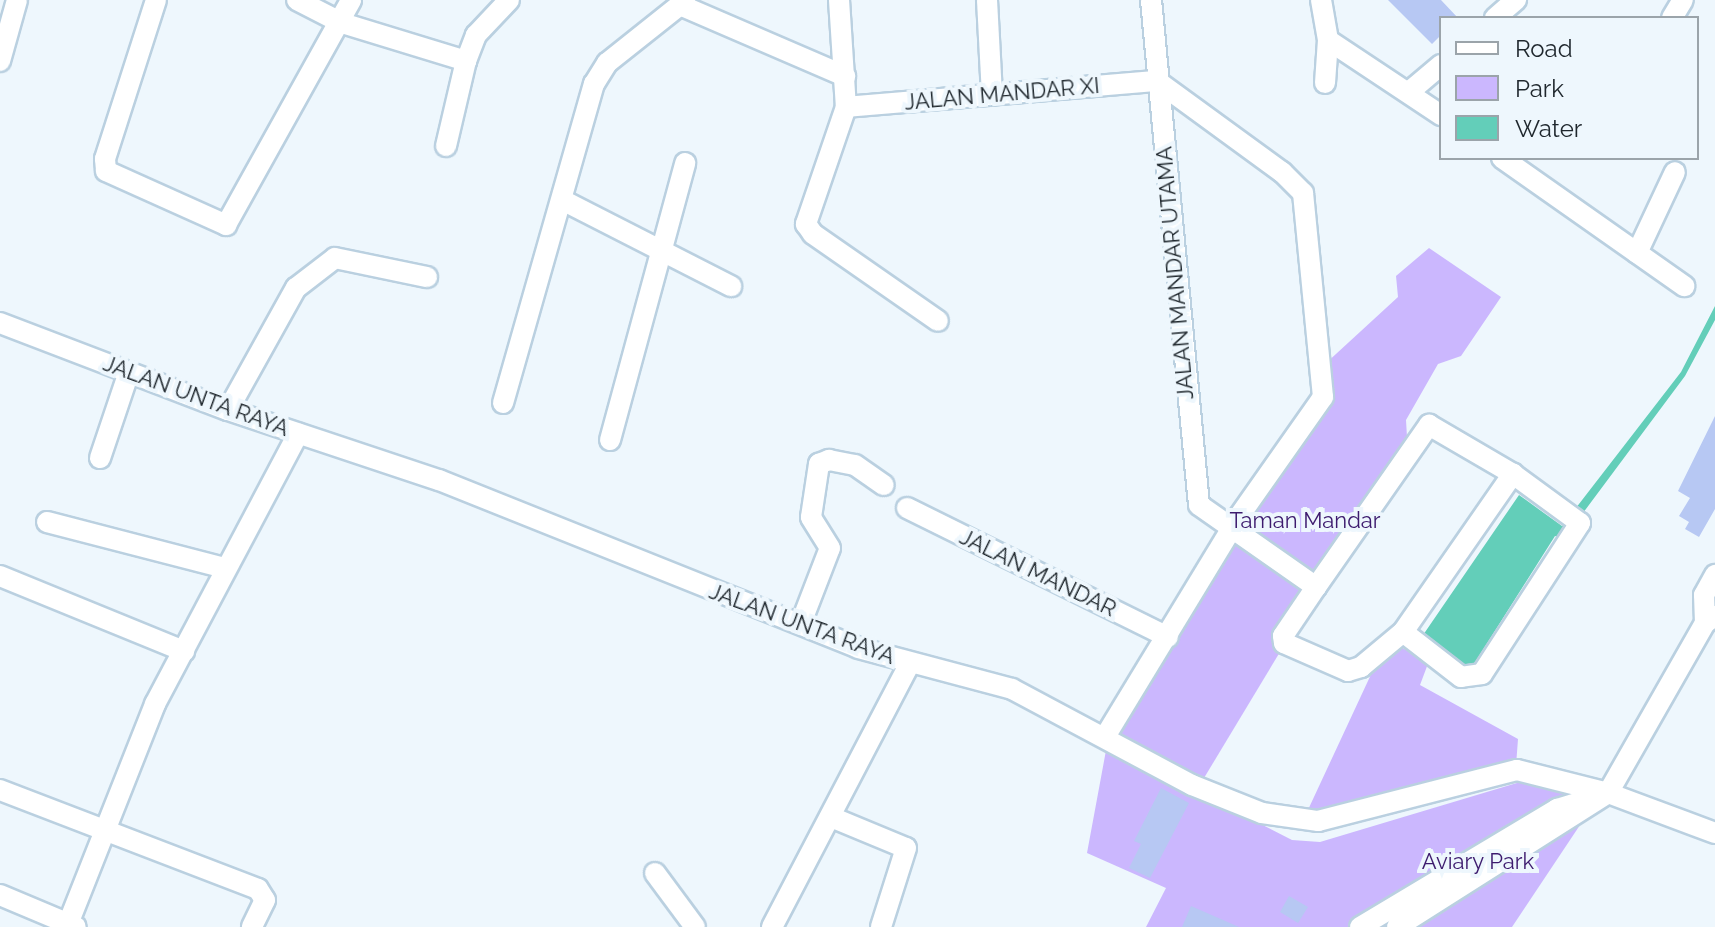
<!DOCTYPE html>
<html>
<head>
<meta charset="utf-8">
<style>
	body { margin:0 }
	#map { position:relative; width:1715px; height:927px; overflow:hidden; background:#eef7fd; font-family:Raleway,sans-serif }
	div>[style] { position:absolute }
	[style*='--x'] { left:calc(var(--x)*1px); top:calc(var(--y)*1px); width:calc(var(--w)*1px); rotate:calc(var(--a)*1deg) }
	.green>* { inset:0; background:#cbb7fe }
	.water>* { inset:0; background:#63ceb9 }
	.building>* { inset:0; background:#b7c8f3 }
	.roads { filter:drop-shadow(2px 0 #bad0e0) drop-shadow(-2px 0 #bad0e0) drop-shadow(0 2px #bad0e0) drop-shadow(0 -2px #bad0e0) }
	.minor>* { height:20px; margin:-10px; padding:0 10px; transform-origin:10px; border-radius:10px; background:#fff }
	span { translate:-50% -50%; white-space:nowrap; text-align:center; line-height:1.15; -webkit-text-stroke:8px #eef7fd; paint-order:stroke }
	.street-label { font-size:22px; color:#1f272d }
	.park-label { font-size:22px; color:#3d1b6e }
	.legend { position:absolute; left:1439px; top:16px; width:260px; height:144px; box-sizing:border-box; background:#eef7fd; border:2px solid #9ba4aa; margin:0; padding:10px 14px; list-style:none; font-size:24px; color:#1f272d }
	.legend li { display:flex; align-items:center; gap:16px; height:40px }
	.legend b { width:40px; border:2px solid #9ba4aa }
</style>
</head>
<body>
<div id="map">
	<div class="green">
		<i style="clip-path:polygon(1429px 248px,1501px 297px,1461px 356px,1438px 364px,1406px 420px,1408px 454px,1317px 592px,1236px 536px,1328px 398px,1324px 365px,1398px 297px,1396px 276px)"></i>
		<i style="clip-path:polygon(1235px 538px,1315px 594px,1201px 783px,1107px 742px)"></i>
		<i style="clip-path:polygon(1396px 645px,1429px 661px,1420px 685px,1518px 739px,1516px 766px,1300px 827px,1374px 668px)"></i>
		<i style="clip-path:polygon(1107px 745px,1292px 840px,1320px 842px,1530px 779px,1600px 795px,1512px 927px,1146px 927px,1166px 888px,1087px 853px)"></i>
	</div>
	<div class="water">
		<i style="clip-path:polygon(1715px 306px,1715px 320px,1685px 376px,1580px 517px,1562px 538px,1555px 536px,1467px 675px,1421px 638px,1519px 495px,1562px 526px,1681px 372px)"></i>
	</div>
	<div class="building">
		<i style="clip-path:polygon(1388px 0,1441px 0,1458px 18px,1441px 18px,1441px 35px,1432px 44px)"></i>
		<i style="clip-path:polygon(1715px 416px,1715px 509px,1699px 537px,1685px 529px,1689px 522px,1679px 516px,1690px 498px,1678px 491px)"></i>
		<i style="clip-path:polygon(1161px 788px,1189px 803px,1150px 878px,1129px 868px,1141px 844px,1134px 841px)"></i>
		<i style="clip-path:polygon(1289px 896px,1308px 907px,1298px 923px,1280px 912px)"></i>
		<i style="clip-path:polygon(1191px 906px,1239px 927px,1182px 927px)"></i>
	</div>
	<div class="roads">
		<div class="minor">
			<i style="--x:156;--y:0;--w:167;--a:107.8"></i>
			<i style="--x:105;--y:159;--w:12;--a:85"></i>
			<i style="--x:106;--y:171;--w:132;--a:24.2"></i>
			<i style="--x:226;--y:225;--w:257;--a:-60.9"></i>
			<i style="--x:297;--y:0;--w:51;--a:27.1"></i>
			<i style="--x:342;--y:23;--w:130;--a:17"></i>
			<i style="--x:466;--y:61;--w:28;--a:-69"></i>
			<i style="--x:476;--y:35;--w:48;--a:-46.7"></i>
			<i style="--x:685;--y:0;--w:7;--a:135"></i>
			<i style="--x:680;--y:5;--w:180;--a:23.3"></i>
			<i style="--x:839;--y:0;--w:107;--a:86.3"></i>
			<i style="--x:846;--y:107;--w:124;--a:108.9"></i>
			<i style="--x:806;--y:224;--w:12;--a:55"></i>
			<i style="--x:813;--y:234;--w:152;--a:34.8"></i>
			<i style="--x:987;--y:0;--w:95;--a:87"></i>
			<i style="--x:1151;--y:0;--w:507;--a:84.57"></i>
			<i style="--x:1199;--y:505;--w:143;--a:35"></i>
			<i style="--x:1316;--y:587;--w:198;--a:-55.1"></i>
			<i style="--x:1429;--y:425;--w:97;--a:30.3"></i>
			<i style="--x:1513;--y:474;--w:83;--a:36.2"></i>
			<i style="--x:1580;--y:523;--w:180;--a:123"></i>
			<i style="--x:1482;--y:674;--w:21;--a:172"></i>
			<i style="--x:1461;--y:677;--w:73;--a:-142.2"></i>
			<i style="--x:1321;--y:0;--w:41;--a:80.1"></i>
			<i style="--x:1328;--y:40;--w:43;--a:94"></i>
			<i style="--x:1495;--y:18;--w:28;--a:-41"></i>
			<i style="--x:1672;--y:18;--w:21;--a:-59"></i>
			<i style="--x:1328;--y:40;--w:136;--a:33.6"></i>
			<i style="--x:0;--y:61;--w:63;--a:-74.4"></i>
			<i style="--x:1409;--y:92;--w:42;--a:-40.2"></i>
			<i style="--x:846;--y:107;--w:312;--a:-4.8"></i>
			<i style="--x:1157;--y:81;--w:155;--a:36.1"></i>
			<i style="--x:1282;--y:172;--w:30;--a:45"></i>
			<i style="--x:1303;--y:193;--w:205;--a:84.4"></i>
			<i style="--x:1323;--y:397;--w:148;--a:125.1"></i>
			<i style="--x:1238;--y:518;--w:256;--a:121.3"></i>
			<i style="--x:446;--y:146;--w:87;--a:-76.8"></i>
			<i style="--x:1502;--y:158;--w:223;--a:35.1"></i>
			<i style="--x:562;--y:200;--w:190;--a:27"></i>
			<i style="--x:1637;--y:253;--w:89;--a:-64.9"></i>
			<i style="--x:0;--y:323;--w:244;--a:20.9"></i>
			<i style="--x:228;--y:410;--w:222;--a:18.4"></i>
			<i style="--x:439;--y:480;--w:451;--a:21.8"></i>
			<i style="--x:858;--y:648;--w:159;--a:14.9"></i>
			<i style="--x:1012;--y:689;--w:204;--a:28.1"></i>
			<i style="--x:1192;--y:785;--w:75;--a:21.8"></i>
			<i style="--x:1262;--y:813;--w:57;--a:8.1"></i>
			<i style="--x:1318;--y:821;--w:205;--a:-14.4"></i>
			<i style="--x:1517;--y:770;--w:94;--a:14.2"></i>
			<i style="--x:1608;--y:793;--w:114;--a:20.5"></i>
			<i style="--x:503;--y:403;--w:332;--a:-74.1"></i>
			<i style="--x:594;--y:84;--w:25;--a:-58"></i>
			<i style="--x:607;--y:63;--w:93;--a:-38.5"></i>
			<i style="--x:228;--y:410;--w:140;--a:-60.9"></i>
			<i style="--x:296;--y:288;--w:49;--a:-37.6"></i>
			<i style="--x:335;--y:258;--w:94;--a:11.7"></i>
			<i style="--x:610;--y:440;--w:287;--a:-74.8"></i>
			<i style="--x:100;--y:458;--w:91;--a:-71.4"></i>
			<i style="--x:907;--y:508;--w:291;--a:26.3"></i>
			<i style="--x:47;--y:522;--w:184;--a:14.5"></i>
			<i style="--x:0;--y:576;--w:199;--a:22.2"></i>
			<i style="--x:1316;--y:587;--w:59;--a:124"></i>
			<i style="--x:1283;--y:636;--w:7;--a:82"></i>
			<i style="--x:1284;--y:643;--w:70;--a:23.6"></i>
			<i style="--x:1348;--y:671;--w:14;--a:-17"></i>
			<i style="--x:1361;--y:667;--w:55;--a:-39.8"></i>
			<i style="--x:1403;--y:632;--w:193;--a:-55.2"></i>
			<i style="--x:801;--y:623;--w:80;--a:-68.9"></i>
			<i style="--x:830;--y:548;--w:36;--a:-122"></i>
			<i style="--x:811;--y:517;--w:54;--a:-81.4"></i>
			<i style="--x:819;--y:464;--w:11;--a:-22"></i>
			<i style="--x:829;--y:460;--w:26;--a:11"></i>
			<i style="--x:855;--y:465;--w:35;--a:35"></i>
			<i style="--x:1705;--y:623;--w:28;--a:-92"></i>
			<i style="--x:1704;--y:595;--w:23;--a:-61"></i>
			<i style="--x:0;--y:790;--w:276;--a:21"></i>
			<i style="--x:258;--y:889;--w:13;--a:58"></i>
			<i style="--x:265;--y:900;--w:30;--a:116"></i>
			<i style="--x:831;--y:817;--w:81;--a:22.5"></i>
			<i style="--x:906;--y:848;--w:83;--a:107.6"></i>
			<i style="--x:655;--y:873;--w:67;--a:53.5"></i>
			<i style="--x:0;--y:895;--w:82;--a:22.8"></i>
			<i style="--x:68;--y:924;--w:237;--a:-68.4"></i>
			<i style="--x:155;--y:704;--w:306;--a:-62.1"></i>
			<i style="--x:772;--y:927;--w:298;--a:-62.4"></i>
			<i style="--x:1360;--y:927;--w:230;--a:-30.9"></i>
			<i style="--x:1557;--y:809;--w:34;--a:-17"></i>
			<i style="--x:1397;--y:927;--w:250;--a:-32.4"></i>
			<i style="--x:1608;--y:793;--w:196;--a:-60.3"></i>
			<i style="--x:1705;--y:623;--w:12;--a:-35"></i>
		</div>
	</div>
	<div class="street-label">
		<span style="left:1002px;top:94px;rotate:-5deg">JALAN MANDAR XI</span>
		<span style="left:1175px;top:273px;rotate:-95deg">JALAN MANDAR UTAMA</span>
		<span style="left:196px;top:396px;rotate:20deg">JALAN UNTA RAYA</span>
		<span style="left:1038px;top:573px;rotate:26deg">JALAN MANDAR</span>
		<span style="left:802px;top:624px;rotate:20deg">JALAN UNTA RAYA</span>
	</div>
	<div class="park-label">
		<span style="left:1305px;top:521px">Taman Mandar</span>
		<span style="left:1478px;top:862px">Aviary Park</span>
	</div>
	<ul class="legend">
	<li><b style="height:10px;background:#fff"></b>Road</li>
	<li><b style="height:22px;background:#cbb7fe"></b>Park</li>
	<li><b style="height:22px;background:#63ceb9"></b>Water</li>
	</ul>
</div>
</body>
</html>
